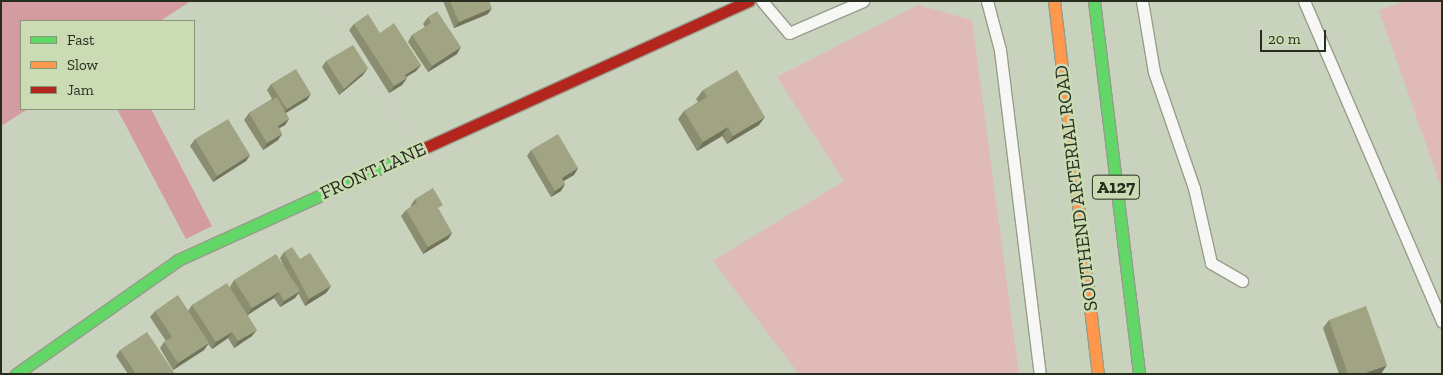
<!DOCTYPE html>
<html>
<head>
<meta charset="utf-8">
<style>
	body { margin:0 }
	#map { position:relative; width:1443px; height:375px; overflow:hidden; background:#c9d2bc; font-family:"Zilla Slab",serif }
	div>[style] { position:absolute }
	[style*='--x'] { left:calc(var(--x)*1px); top:calc(var(--y)*1px); width:calc(var(--w)*1px); rotate:calc(var(--a)*1deg) }
	.green>* { inset:0; background:#e0bab9 }
	.forest>* { inset:0; background:#d49ca1 }
	.path>* { height:3px; margin-top:-1.5px; transform-origin:0; background:repeating-linear-gradient(90deg,#c9cbc5 0 1px,transparent 0 5px) }
	.roads { filter:drop-shadow(1px 0 #969d8c) drop-shadow(-1px 0 #969d8c) drop-shadow(0 1px #969d8c) drop-shadow(0 -1px #969d8c) }
	.lane>* { height:11px; margin:-5.5px; padding:0 5.5px; transform-origin:5.5px; border-radius:5.5px; background:#f7f8f5 }
	.fast>* { height:11px; margin:-5.5px; padding:0 5.5px; transform-origin:5.5px; border-radius:5.5px; background:#63d668 }
	.slow>* { height:11px; margin:-5.5px; padding:0 5.5px; transform-origin:5.5px; border-radius:5.5px; background:#ff974d }
	.jam>* { height:11px; margin:-5.5px; padding:0 5.5px; transform-origin:5.5px; border-radius:5.5px; background:#b3261e }
	.wall>* { inset:0; background:#8a8d70 }
	.shaded-wall>* { inset:0; background:#71735b }
	.building>* { inset:0; background:#a1a482 }
	span { translate:-50% -50%; white-space:nowrap; text-align:center; line-height:1.15; -webkit-text-stroke:5px #cbdbb3; paint-order:stroke }
	.shield-label span { padding:1px 4px; background:#cbdbb3; border:1px solid; border-radius:4px; -webkit-text-stroke-width:0 }
	.shield-label { font-size:18px; color:#282e1f; font-weight:700 }
	.street-label { font-size:19px; color:#282e1f }
	.frame { position:absolute; inset:0; border:2px solid #282e1f; pointer-events:none }
	.legend { position:absolute; left:20px; top:20px; width:175px; height:90px; box-sizing:border-box; background:#cbdbb3; border:1px solid #8a9678; margin:0; padding:6px 9px; list-style:none; font-size:15px; color:#282e1f }
	.legend li { display:flex; align-items:center; gap:10px; height:25px }
	.legend b { width:25px; border:1px solid #8a9678 }
	.scale { position:absolute; left:1260px; top:30px; width:66px; height:22px; box-sizing:border-box; border:2px solid #282e1f; border-top:0; padding-left:6px; font-size:15px; line-height:18px; white-space:nowrap; color:#282e1f; -webkit-text-stroke:4px #cbdbb3; paint-order:stroke }
</style>
</head>
<body>
<div id="map">
	<div class="green">
		<i style="clip-path:polygon(1407px 1px,1442px 1px,1442px 190px,1379px 10px)"></i>
		<i style="clip-path:polygon(918px 5px,972px 20px,1019px 374px,799px 374px,713px 261px,844px 181px,777px 77px)"></i>
	</div>
	<div class="forest">
		<i style="clip-path:polygon(1px 1px,191px 1px,160px 21px,21px 21px,21px 109px,28px 109px,1px 126px)"></i>
		<i style="clip-path:polygon(117px 109px,151px 109px,212px 226px,186px 239px)"></i>
	</div>
	<div class="path">
		<i style="--x:327;--y:1;--w:151;--a:58.5"></i>
	</div>
	<div class="roads">
		<div class="lane">
			<i style="--x:762;--y:1;--w:42;--a:49.8"></i>
			<i style="--x:789;--y:33;--w:81;--a:-23.4"></i>
			<i style="--x:987;--y:1;--w:51;--a:75.1"></i>
			<i style="--x:1000;--y:50;--w:326;--a:83"></i>
			<i style="--x:1142;--y:1;--w:72;--a:80.4"></i>
			<i style="--x:1154;--y:72;--w:123;--a:71"></i>
			<i style="--x:1194;--y:188;--w:77;--a:77.2"></i>
			<i style="--x:1211;--y:263;--w:36;--a:30"></i>
			<i style="--x:1304;--y:1;--w:349;--a:66.7"></i>
		</div>
		<div class="fast">
			<i style="--x:1094;--y:1;--w:376;--a:83.1"></i>
			<i style="--x:16;--y:374;--w:198;--a:-35.1"></i>
			<i style="--x:178;--y:260;--w:266;--a:-24.4"></i>
		</div>
		<div class="slow">
			<i style="--x:1054;--y:1;--w:376;--a:83.3"></i>
		</div>
		<div class="jam">
			<i style="--x:420;--y:150;--w:361;--a:-24.4"></i>
		</div>
	</div>
	<div class="wall">
		<i style="clip-path:polygon(443px 1px,489px 1px,488px 14px,454px 28px)"></i>
		<i style="clip-path:polygon(428px 17px,457px 54px,428px 72px,408px 42px,412px 35px,425px 27px,423px 24px)"></i>
		<i style="clip-path:polygon(354px 24px,380px 33px,421px 65px,416px 71px,406px 77px,407px 78px,402px 85px,389px 93px,349px 30px)"></i>
		<i style="clip-path:polygon(326px 61px,363px 75px,339px 95px,322px 67px)"></i>
		<i style="clip-path:polygon(271px 84px,307px 100px,286px 113px,289px 119px,285px 125px,279px 128px,282px 134px,278px 140px,263px 150px,244px 120px,249px 113px,272px 99px,267px 90px)"></i>
		<i style="clip-path:polygon(703px 90px,759px 125px,727px 144px,722px 136px,697px 151px,678px 119px,684px 111px,698px 102px,696px 99px)"></i>
		<i style="clip-path:polygon(195px 139px,250px 155px,246px 161px,213px 182px,190px 146px)"></i>
		<i style="clip-path:polygon(531px 150px,578px 168px,574px 175px,563px 181px,565px 184px,561px 191px,551px 197px,527px 156px)"></i>
		<i style="clip-path:polygon(415px 199px,439px 210px,452px 233px,448px 239px,423px 254px,401px 216px,406px 210px,411px 207px,411px 205px)"></i>
		<i style="clip-path:polygon(284px 252px,300px 259px,331px 286px,326px 293px,305px 306px,298px 293px,295px 298px,280px 307px,274px 298px,248px 315px,252px 336px,234px 348px,228px 338px,212px 349px,208px 344px,204px 350px,173px 370px,160px 348px,164px 342px,166px 341px,150px 317px,155px 311px,188px 311px,192px 305px,230px 287px,234px 280px,285px 269px,280px 258px)"></i>
		<i style="clip-path:polygon(1329px 320px,1381px 374px,1339px 374px,1323px 328px)"></i>
		<i style="clip-path:polygon(120px 350px,175px 374px,128px 374px,116px 356px)"></i>
	</div>
	<div class="shaded-wall">
		<i style="clip-path:polygon(492px 8px,488px 14px,454px 28px,459px 22px)"></i>
		<i style="clip-path:polygon(461px 47px,457px 54px,428px 72px,432px 66px)"></i>
		<i style="clip-path:polygon(421px 65px,416px 71px,400px 81px,405px 75px)"></i>
		<i style="clip-path:polygon(368px 68px,363px 75px,339px 95px,344px 89px)"></i>
		<i style="clip-path:polygon(407px 78px,402px 85px,389px 93px,394px 86px)"></i>
		<i style="clip-path:polygon(311px 94px,307px 100px,282px 115px,287px 109px)"></i>
		<i style="clip-path:polygon(765px 117px,759px 125px,727px 144px,733px 136px)"></i>
		<i style="clip-path:polygon(289px 119px,285px 125px,273px 132px,278px 126px)"></i>
		<i style="clip-path:polygon(728px 127px,722px 136px,697px 151px,703px 142px)"></i>
		<i style="clip-path:polygon(282px 134px,278px 140px,263px 150px,267px 143px)"></i>
		<i style="clip-path:polygon(250px 155px,246px 161px,213px 182px,217px 176px)"></i>
		<i style="clip-path:polygon(578px 168px,574px 175px,557px 185px,562px 178px)"></i>
		<i style="clip-path:polygon(565px 184px,561px 191px,551px 197px,555px 191px)"></i>
		<i style="clip-path:polygon(452px 233px,448px 239px,423px 254px,428px 247px)"></i>
		<i style="clip-path:polygon(331px 286px,326px 293px,305px 306px,309px 299px)"></i>
		<i style="clip-path:polygon(300px 291px,295px 298px,280px 307px,284px 301px)"></i>
		<i style="clip-path:polygon(279px 292px,274px 298px,247px 315px,252px 308px)"></i>
		<i style="clip-path:polygon(257px 330px,252px 336px,234px 348px,238px 341px)"></i>
		<i style="clip-path:polygon(232px 332px,228px 338px,212px 349px,216px 342px)"></i>
		<i style="clip-path:polygon(209px 343px,204px 350px,173px 370px,178px 363px)"></i>
		<i style="clip-path:polygon(1387px 365px,1381px 374px,1363px 374px)"></i>
	</div>
	<div class="building">
		<i style="clip-path:polygon(450px 1px,489px 1px,492px 8px,459px 22px)"></i>
		<i style="clip-path:polygon(437px 11px,461px 47px,432px 66px,412px 35px,431px 23px,428px 17px)"></i>
		<i style="clip-path:polygon(368px 14px,380px 33px,394px 23px,421px 65px,405px 75px,407px 78px,394px 86px,354px 24px)"></i>
		<i style="clip-path:polygon(353px 45px,368px 68px,344px 89px,326px 61px)"></i>
		<i style="clip-path:polygon(296px 69px,311px 94px,287px 109px,271px 84px)"></i>
		<i style="clip-path:polygon(737px 70px,765px 117px,733px 136px,728px 127px,703px 142px,684px 111px,707px 97px,703px 90px)"></i>
		<i style="clip-path:polygon(277px 97px,289px 119px,278px 126px,282px 134px,267px 143px,249px 113px)"></i>
		<i style="clip-path:polygon(228px 119px,250px 155px,217px 176px,195px 139px)"></i>
		<i style="clip-path:polygon(558px 134px,578px 168px,562px 178px,565px 184px,555px 191px,531px 150px)"></i>
		<i style="clip-path:polygon(433px 188px,443px 205px,438px 208px,452px 233px,428px 247px,406px 210px,417px 203px,415px 199px)"></i>
		<i style="clip-path:polygon(292px 247px,300px 259px,310px 253px,331px 286px,309px 299px,284px 252px)"></i>
		<i style="clip-path:polygon(276px 254px,300px 291px,284px 301px,279px 292px,252px 308px,234px 280px)"></i>
		<i style="clip-path:polygon(227px 283px,257px 330px,238px 341px,232px 332px,216px 342px,192px 305px)"></i>
		<i style="clip-path:polygon(178px 295px,209px 343px,178px 363px,164px 342px,172px 337px,155px 311px)"></i>
		<i style="clip-path:polygon(1366px 306px,1387px 365px,1363px 374px,1348px 374px,1329px 320px)"></i>
		<i style="clip-path:polygon(147px 332px,175px 374px,136px 374px,120px 350px)"></i>
	</div>
	<div class="shield-label">
		<span style="left:1116px;top:187px">A127</span>
	</div>
	<div class="street-label">
		<span style="left:373px;top:171px;rotate:-24deg">FRONT LANE</span>
		<span style="left:1076px;top:188px;rotate:-97deg">SOUTHEND ARTERIAL ROAD</span>
	</div>
	<div class="frame"></div>
	<ul class="legend">
	<li><b style="height:6px;background:#63d668"></b>Fast</li>
	<li><b style="height:6px;background:#ff974d"></b>Slow</li>
	<li><b style="height:6px;background:#b3261e"></b>Jam</li>
	</ul>
	<div class="scale">20 m</div>
</div>
</body>
</html>
